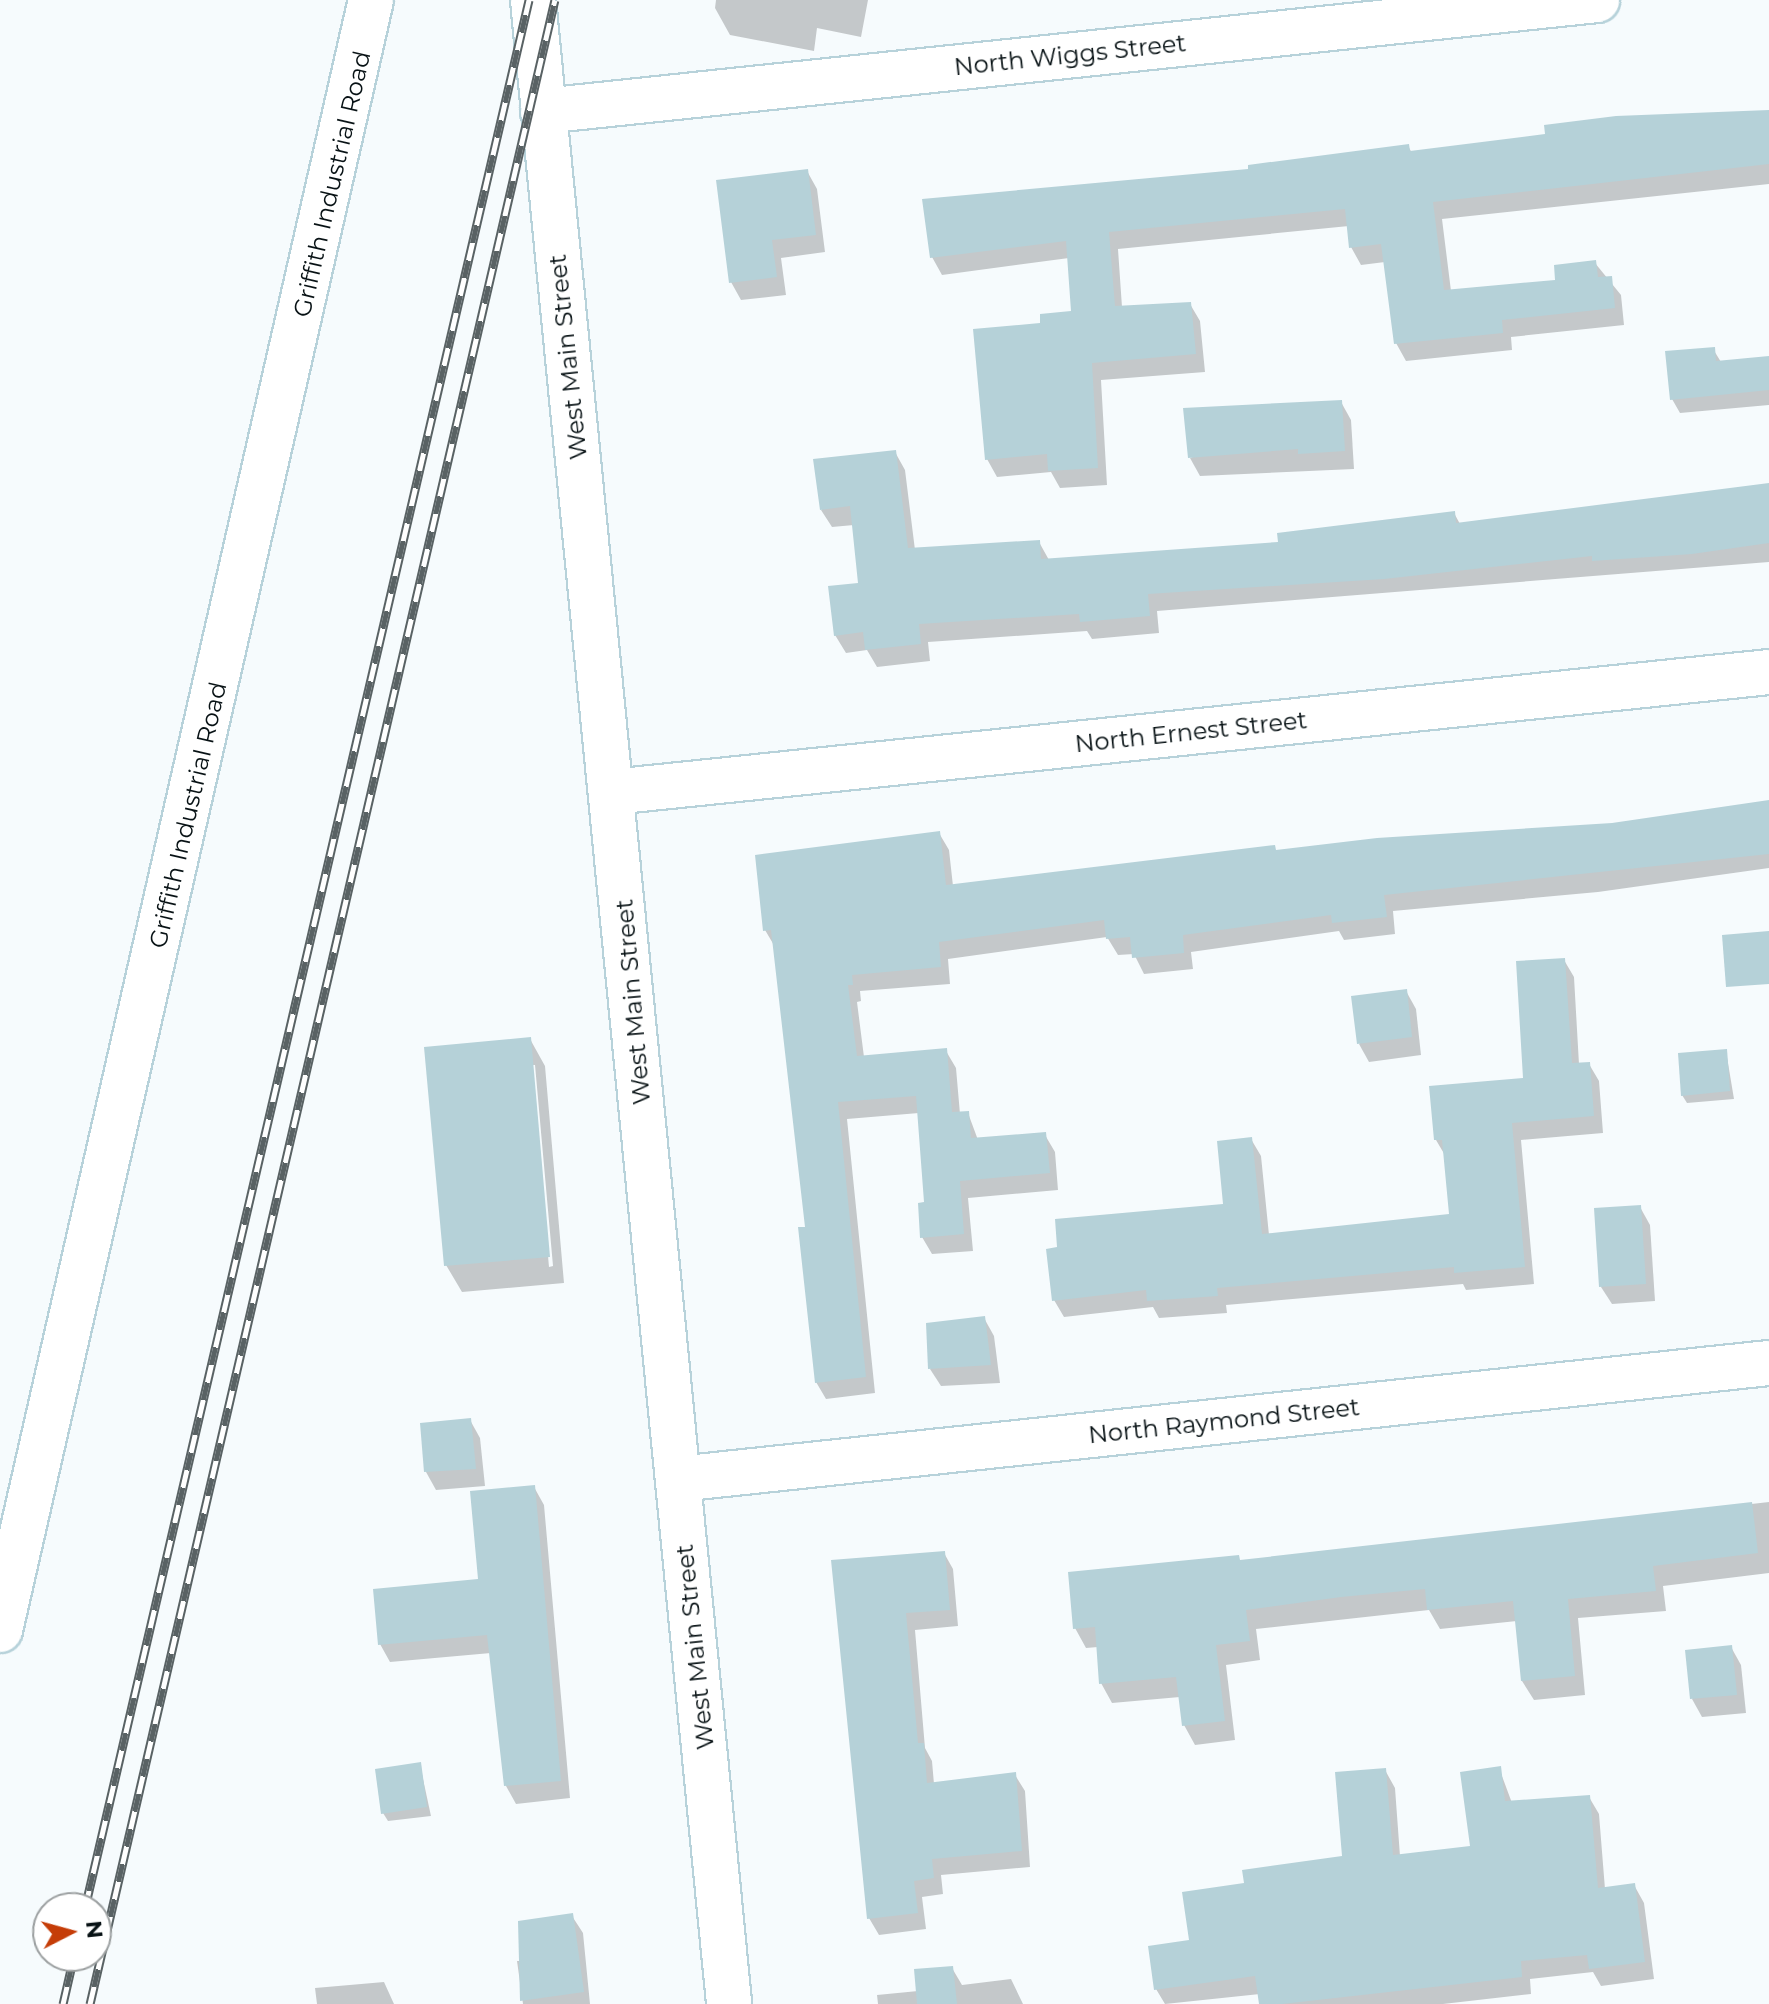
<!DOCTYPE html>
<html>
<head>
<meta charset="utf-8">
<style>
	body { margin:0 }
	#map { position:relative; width:1769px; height:2004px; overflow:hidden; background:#f6fbfd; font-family:Montserrat,sans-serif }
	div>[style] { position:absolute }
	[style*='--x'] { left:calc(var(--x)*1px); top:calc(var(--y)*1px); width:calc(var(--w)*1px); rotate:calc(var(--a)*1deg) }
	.shadow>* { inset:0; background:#0003 }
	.building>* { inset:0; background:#b5d1d8 }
	.roads { filter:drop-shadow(2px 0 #b7d2da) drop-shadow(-2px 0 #b7d2da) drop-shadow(0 2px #b7d2da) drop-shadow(0 -2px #b7d2da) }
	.street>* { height:44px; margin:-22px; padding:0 22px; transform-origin:22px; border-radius:22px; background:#fff }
	.secondary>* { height:44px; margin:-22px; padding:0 22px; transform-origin:22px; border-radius:22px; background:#fff }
	.rail>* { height:9px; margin-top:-4.5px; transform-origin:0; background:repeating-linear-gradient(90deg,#fff 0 18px,#596264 0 36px); box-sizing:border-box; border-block:2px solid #596264 }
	span { translate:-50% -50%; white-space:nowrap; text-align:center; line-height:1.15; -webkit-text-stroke:8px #fff; paint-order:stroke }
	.street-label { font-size:24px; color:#081215 }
	.north { position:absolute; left:32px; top:1892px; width:80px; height:80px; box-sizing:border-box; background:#fff; border:2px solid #9ca0a1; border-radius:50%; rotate:84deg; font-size:22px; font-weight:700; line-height:32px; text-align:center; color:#081215 }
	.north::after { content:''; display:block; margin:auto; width:28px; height:36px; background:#c53d08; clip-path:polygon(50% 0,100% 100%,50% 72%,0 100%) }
</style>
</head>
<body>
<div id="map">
	<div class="shadow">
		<i style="clip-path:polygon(716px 0,868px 0,861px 37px,817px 28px,814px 51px,730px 35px,715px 8px)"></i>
		<i style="clip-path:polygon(1769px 111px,1769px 184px,1442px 219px,1451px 291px,1557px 282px,1595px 263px,1621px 295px,1624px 325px,1511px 337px,1512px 350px,1406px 361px,1396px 343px,1385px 262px,1361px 265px,1351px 247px,1349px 226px,1118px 249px,1122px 307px,1190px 304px,1200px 321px,1205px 372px,1101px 380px,1107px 485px,1060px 488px,1051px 472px,997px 477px,987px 459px,1042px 325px,1073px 313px,1069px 258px,942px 275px,932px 257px,1250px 171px,1408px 146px,1412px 153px)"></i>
		<i style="clip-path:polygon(807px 171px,817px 189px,825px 252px,781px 258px,786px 295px,741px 300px,731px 282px)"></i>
		<i style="clip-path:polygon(1713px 349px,1721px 362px,1769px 358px,1769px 405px,1680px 413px,1672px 399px)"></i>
		<i style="clip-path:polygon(1341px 402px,1351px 420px,1354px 469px,1200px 476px,1190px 458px)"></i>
		<i style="clip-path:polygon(895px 452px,905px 470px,915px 550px,1039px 542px,1049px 560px,1280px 544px,1454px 513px,1460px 524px,1769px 494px,1769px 562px,1157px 611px,1159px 633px,1092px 639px,1087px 631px,928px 642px,930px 661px,877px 667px,867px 650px,846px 653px,835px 635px,860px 585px,854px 525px,832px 527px,821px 510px)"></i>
		<i style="clip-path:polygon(1769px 804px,1769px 868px,1598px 892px,1393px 911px,1395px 934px,1344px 940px,1339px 931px,1191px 952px,1193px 969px,1144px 974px,1134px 954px,1118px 955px,1107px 937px,948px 959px,950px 984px,860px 991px,861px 1001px,857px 1002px,864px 1057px,946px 1051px,956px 1068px,960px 1114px,968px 1113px,978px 1140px,1045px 1135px,1055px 1152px,1058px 1190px,968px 1198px,973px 1251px,932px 1254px,922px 1237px,926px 1204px,919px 1113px,847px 1119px,875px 1393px,826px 1399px,816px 1382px,807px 1228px,775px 947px,765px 930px,939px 833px,949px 850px,953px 886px,1612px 825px)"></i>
		<i style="clip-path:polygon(1564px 960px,1574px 977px,1579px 1064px,1589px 1064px,1599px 1081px,1603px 1133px,1521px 1140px,1534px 1284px,1466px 1290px,1463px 1284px,1226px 1305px,1227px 1313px,1159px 1318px,1153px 1307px,1064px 1317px,1054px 1300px,1225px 1206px,1251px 1139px,1261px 1156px,1269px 1235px,1451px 1216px,1446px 1157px,1436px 1140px,1525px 1080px)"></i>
		<i style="clip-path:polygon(1406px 991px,1416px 1009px,1421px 1055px,1369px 1062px,1359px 1044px)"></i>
		<i style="clip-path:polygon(evenodd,530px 1039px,545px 1066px,564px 1283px,462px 1292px,446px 1265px,530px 1039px,531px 1065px,535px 1065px,553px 1266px,549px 1267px,531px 1065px)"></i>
		<i style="clip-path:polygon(1726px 1051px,1734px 1099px,1687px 1103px,1682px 1095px)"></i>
		<i style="clip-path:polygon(1640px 1207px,1650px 1225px,1655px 1301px,1612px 1304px,1601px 1287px)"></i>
		<i style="clip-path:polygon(984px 1318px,994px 1336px,1000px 1383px,941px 1386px,930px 1369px)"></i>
		<i style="clip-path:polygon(470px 1420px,480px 1438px,485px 1486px,436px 1490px,426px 1472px,423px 1424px)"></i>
		<i style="clip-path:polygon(534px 1487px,544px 1505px,570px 1798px,516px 1804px,506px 1786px,491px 1653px,390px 1662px,380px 1644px,480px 1581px)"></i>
		<i style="clip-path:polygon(1769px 1502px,1769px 1573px,1663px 1586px,1666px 1611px,1578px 1618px,1585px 1695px,1534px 1700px,1522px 1681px,1517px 1621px,1440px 1629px,1429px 1610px,1256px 1629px,1260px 1660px,1226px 1665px,1235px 1740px,1195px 1745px,1184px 1725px,1180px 1697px,1112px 1703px,1101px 1683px,1098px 1647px,1086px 1648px,1075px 1628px,1241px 1562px)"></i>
		<i style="clip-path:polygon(944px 1553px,953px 1569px,958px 1626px,915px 1630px,925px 1748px,932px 1761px,934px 1784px,1015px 1775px,1025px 1791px,1030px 1867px,941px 1875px,943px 1894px,922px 1897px,926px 1929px,879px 1935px,869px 1918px,833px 1562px)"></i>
		<i style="clip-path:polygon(1731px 1647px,1741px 1665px,1746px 1713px,1702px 1717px,1692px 1699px)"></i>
		<i style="clip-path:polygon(420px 1765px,431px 1816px,388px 1821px,383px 1813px)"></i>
		<i style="clip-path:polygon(1499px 1768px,1512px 1803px,1589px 1797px,1599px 1814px,1605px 1889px,1634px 1885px,1644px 1903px,1654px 1979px,1601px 1986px,1593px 1972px,1530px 1979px,1531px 1994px,1443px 2004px,1261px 2004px,1260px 1994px,1165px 2004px,1156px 1989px,1246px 1885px,1344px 1857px,1385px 1770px,1395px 1788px,1400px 1856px,1473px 1848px)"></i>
		<i style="clip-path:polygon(572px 1916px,583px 1933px,590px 2004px,523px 2004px,517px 1961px,525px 1961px)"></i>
		<i style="clip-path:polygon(952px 1968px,962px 1985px,1011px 1979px,1023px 2004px,878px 2004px,877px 1995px,918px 1991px)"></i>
		<i style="clip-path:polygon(384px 1982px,394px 2004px,317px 2004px,315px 1988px)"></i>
	</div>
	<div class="building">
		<i style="clip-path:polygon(1769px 110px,1769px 164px,1433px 202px,1444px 290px,1555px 280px,1554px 265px,1596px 260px,1598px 277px,1612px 276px,1615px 308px,1502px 320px,1503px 333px,1394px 344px,1381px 244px,1349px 248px,1345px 209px,1109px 232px,1115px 306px,1191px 302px,1196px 354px,1092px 363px,1098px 468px,1048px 471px,1047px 454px,985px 460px,973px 329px,1040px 323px,1040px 314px,1071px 311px,1066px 241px,930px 258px,922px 199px,1248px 169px,1248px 165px,1409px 144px,1410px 151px,1545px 134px,1544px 125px,1616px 116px)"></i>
		<i style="clip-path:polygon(808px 169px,816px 235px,772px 240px,777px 277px,729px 283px,716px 180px)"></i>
		<i style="clip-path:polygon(1715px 347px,1716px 361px,1769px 356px,1769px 390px,1670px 400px,1665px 351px)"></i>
		<i style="clip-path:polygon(1342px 400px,1345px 451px,1298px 454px,1298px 449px,1188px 458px,1183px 408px)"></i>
		<i style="clip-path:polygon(896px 450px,908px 548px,1040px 540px,1041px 559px,1278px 542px,1277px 533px,1455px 511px,1456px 523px,1769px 483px,1769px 543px,1692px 554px,1592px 561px,1592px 556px,1384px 579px,1148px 594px,1150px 616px,1080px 622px,1079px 614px,919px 624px,921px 644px,865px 650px,863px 632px,834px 636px,828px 586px,858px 583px,850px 506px,820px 510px,813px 459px)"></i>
		<i style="clip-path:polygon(1769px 800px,1769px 854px,1384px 895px,1387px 917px,1332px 923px,1331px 915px,1183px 935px,1184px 953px,1132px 958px,1130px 937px,1106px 939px,1104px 920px,939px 942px,941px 967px,852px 975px,853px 985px,848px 985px,857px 1056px,947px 1048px,952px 1112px,969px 1111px,971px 1138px,1046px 1132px,1050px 1173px,960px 1181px,964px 1234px,920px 1238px,918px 1203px,924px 1202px,916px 1096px,838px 1102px,866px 1377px,815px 1383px,798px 1227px,805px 1227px,771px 930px,763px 931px,755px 855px,940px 831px,946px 885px,1275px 845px,1276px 850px,1377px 838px,1612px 823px)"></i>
		<i style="clip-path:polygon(1769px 931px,1769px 984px,1726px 987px,1722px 935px)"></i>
		<i style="clip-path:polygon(1565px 958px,1572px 1063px,1590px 1062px,1594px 1116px,1512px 1123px,1525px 1267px,1454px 1273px,1454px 1267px,1217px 1288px,1218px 1296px,1147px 1301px,1146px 1290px,1052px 1301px,1046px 1249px,1057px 1247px,1055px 1219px,1223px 1204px,1217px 1141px,1252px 1137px,1262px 1234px,1449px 1214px,1442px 1140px,1434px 1140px,1429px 1086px,1523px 1078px,1516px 961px)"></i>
		<i style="clip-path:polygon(1407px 989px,1412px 1037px,1357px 1044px,1351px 996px)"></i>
		<i style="clip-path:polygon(531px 1037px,550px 1257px,444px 1266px,424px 1047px)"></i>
		<i style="clip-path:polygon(1727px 1049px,1730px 1091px,1681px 1096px,1678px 1053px)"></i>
		<i style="clip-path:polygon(1641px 1205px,1646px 1284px,1599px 1287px,1594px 1208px)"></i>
		<i style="clip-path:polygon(985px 1316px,991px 1365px,928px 1369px,926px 1323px)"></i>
		<i style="clip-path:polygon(471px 1418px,476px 1469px,424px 1472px,420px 1423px)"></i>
		<i style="clip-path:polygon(535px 1485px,561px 1781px,504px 1786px,487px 1635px,378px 1645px,373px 1589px,478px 1579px,470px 1491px)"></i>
		<i style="clip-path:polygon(1752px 1502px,1758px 1553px,1653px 1566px,1656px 1591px,1568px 1599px,1575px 1676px,1521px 1681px,1513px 1601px,1427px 1610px,1425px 1589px,1341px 1597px,1246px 1610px,1250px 1641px,1216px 1645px,1225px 1721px,1182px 1726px,1176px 1677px,1099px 1684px,1095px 1627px,1073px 1629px,1068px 1572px,1239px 1555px,1240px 1560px)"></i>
		<i style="clip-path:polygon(945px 1551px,950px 1610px,906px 1613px,918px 1743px,924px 1743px,927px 1783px,1016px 1772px,1022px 1851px,932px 1859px,934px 1878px,914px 1881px,918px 1913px,867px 1919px,831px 1560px)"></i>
		<i style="clip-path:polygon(1732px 1645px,1737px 1695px,1690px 1699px,1685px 1650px)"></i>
		<i style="clip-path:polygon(421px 1762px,427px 1807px,381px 1814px,375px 1769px)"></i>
		<i style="clip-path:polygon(1501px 1766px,1505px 1801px,1590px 1795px,1598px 1888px,1635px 1883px,1645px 1962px,1589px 1969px,1587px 1955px,1521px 1961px,1522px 1977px,1282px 2004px,1259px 2004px,1255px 1976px,1154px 1990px,1148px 1946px,1189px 1940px,1182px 1892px,1244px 1883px,1242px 1870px,1342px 1856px,1335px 1772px,1386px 1768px,1393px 1855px,1470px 1846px,1460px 1772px)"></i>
		<i style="clip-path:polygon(573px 1913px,584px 1992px,520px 2001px,518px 1921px)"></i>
		<i style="clip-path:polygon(953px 1966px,957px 2004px,917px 2004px,914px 1969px)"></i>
	</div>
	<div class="roads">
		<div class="street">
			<i style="--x:612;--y:792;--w:1163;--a:-5.92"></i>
			<i style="--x:678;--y:1479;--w:1097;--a:-6.07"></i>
			<i style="--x:0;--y:1630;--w:1672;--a:-77.18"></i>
		</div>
		<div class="secondary">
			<i style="--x:533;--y:0;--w:2014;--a:84.41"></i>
			<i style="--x:543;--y:111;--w:1060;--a:-6.01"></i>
		</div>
	</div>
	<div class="rail">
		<i style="--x:85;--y:1908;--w:1959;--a:-76.9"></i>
		<i style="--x:63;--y:2004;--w:49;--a:-77.1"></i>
		<i style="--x:90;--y:2004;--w:2057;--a:-76.94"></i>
	</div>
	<div class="street-label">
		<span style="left:1070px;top:55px;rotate:-6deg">North Wiggs Street</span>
		<span style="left:332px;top:184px;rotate:-77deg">Griffith Industrial Road</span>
		<span style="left:568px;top:357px;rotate:-96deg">West Main Street</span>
		<span style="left:1191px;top:732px;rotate:-6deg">North Ernest Street</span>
		<span style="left:188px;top:815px;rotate:-77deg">Griffith Industrial Road</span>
		<span style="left:633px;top:1002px;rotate:-95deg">West Main Street</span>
		<span style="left:1224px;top:1421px;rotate:-6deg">North Raymond Street</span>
		<span style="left:695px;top:1647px;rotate:-96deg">West Main Street</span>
	</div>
	<div class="north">N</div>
</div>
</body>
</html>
